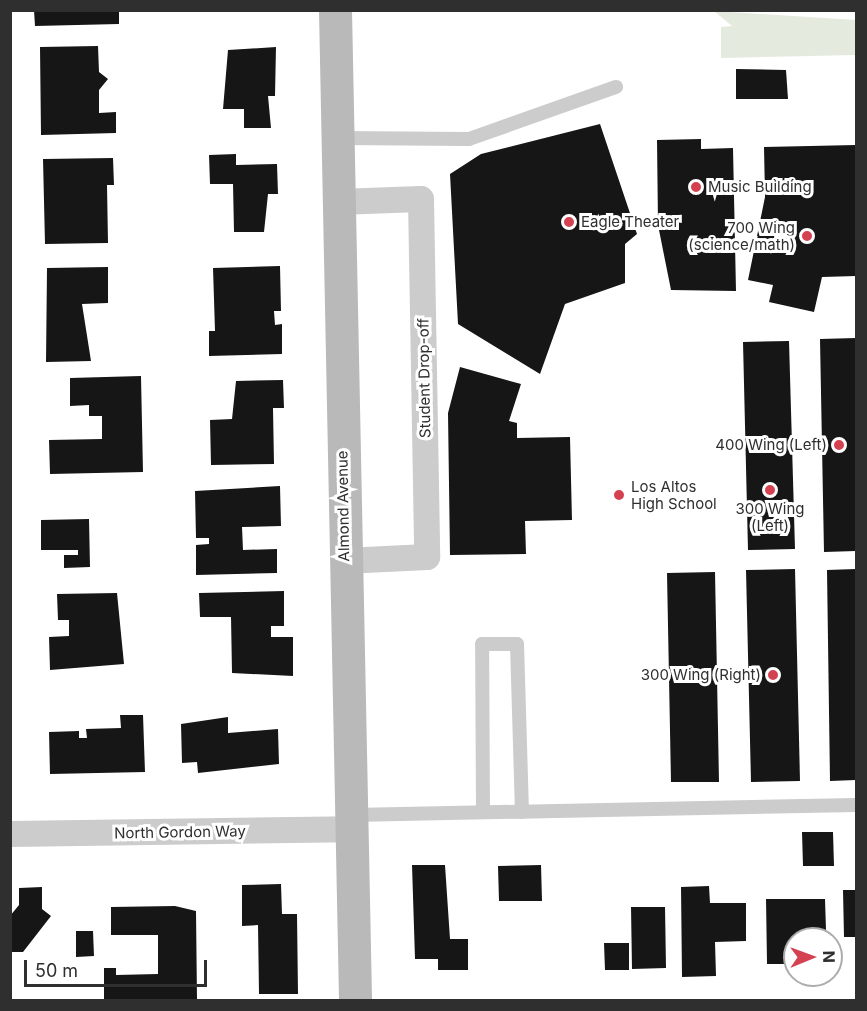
<!DOCTYPE html>
<html>
<head>
<meta charset="utf-8">
<style>
	body { margin:0 }
	#map { position:relative; width:867px; height:1011px; overflow:hidden; background:#fff; font-family:Inter,sans-serif }
	div>[style] { position:absolute }
	[style*='--x'] { left:calc(var(--x)*1px); top:calc(var(--y)*1px); width:calc(var(--w)*1px); rotate:calc(var(--a)*1deg) }
	.green>* { inset:0; background:#e5eade }
	.building>* { inset:0; background:#161616 }
	.lane>* { height:14px; margin:-7px; padding:0 7px; transform-origin:7px; border-radius:7px; background:#ccc }
	.street>* { height:26px; margin:-13px; padding:0 13px; transform-origin:13px; border-radius:13px; background:#ccc }
	.secondary>* { height:33px; margin:-16.5px; padding:0 16.5px; transform-origin:16.5px; border-radius:16.5px; background:#b9b9b9 }
	.dots>* { width:16px; height:16px; translate:-50% -50%; box-sizing:border-box; border:3px solid #fff; border-radius:50% }
	span { translate:-50% -50%; white-space:nowrap; text-align:center; line-height:1.15; -webkit-text-stroke:6px #fff; paint-order:stroke }
	.poi-label { font-size:15px; color:#2f2f2f }
	.left { translate:0 -50%; text-align:left }
	.right { translate:-100% -50%; text-align:right }
	.street-label { font-size:15px; color:#2f2f2f }
	.frame { position:absolute; inset:0; border:12px solid #2f2f2f; pointer-events:none }
	.north { position:absolute; left:783px; top:927px; width:60px; height:60px; box-sizing:border-box; background:#fff; border:2px solid #acacac; border-radius:50%; rotate:89deg; font-size:16px; font-weight:700; line-height:24px; text-align:center; color:#2f2f2f }
	.north::after { content:''; display:block; margin:auto; width:21px; height:27px; background:#d44251; clip-path:polygon(50% 0,100% 100%,50% 72%,0 100%) }
	.scale { position:absolute; left:24px; top:960px; width:183px; height:27px; box-sizing:border-box; border:3px solid #2f2f2f; border-top:0; padding-left:8px; font-size:18px; line-height:21px; white-space:nowrap; color:#2f2f2f; -webkit-text-stroke:4px #fff; paint-order:stroke }
</style>
</head>
<body>
<div id="map">
	<div class="green">
		<i style="clip-path:polygon(714px 11px,856px 20px,856px 55px,721px 58px,721px 27px,732px 26px)"></i>
	</div>
	<div class="building">
		<i style="clip-path:polygon(34px 10px,119px 10px,119px 24px,35px 26px)"></i>
		<i style="clip-path:polygon(98px 46px,99px 72px,108px 79px,99px 90px,99px 113px,116px 112px,116px 133px,41px 135px,40px 47px)"></i>
		<i style="clip-path:polygon(276px 47px,275px 96px,268px 96px,271px 128px,244px 128px,244px 109px,223px 109px,228px 50px)"></i>
		<i style="clip-path:polygon(736px 69px,786px 70px,788px 99px,736px 99px)"></i>
		<i style="clip-path:polygon(600px 124px,637px 234px,625px 244px,625px 283px,565px 304px,540px 374px,458px 324px,450px 174px,481px 154px)"></i>
		<i style="clip-path:polygon(701px 139px,701px 149px,733px 148px,736px 291px,671px 290px,658px 225px,657px 140px)"></i>
		<i style="clip-path:polygon(856px 145px,856px 276px,822px 277px,814px 312px,769px 302px,773px 285px,748px 280px,765px 197px,764px 147px)"></i>
		<i style="clip-path:polygon(236px 154px,236px 165px,277px 164px,278px 194px,268px 194px,264px 232px,234px 232px,233px 184px,210px 184px,209px 155px)"></i>
		<i style="clip-path:polygon(113px 158px,114px 185px,107px 185px,108px 243px,45px 244px,43px 159px)"></i>
		<i style="clip-path:polygon(280px 266px,281px 311px,274px 311px,275px 325px,282px 324px,282px 354px,209px 356px,209px 331px,215px 331px,213px 268px)"></i>
		<i style="clip-path:polygon(108px 267px,108px 303px,82px 304px,91px 361px,46px 362px,47px 268px)"></i>
		<i style="clip-path:polygon(856px 338px,856px 551px,824px 552px,820px 339px)"></i>
		<i style="clip-path:polygon(789px 341px,795px 549px,748px 550px,743px 342px)"></i>
		<i style="clip-path:polygon(460px 367px,521px 384px,509px 421px,517px 423px,517px 438px,570px 437px,572px 520px,525px 521px,526px 554px,450px 555px,448px 413px)"></i>
		<i style="clip-path:polygon(141px 376px,143px 472px,50px 474px,49px 440px,102px 439px,102px 416px,89px 416px,89px 405px,70px 406px,70px 378px)"></i>
		<i style="clip-path:polygon(283px 380px,284px 408px,273px 408px,274px 464px,211px 465px,210px 420px,232px 419px,236px 381px)"></i>
		<i style="clip-path:polygon(280px 486px,281px 526px,242px 527px,243px 550px,277px 549px,277px 573px,196px 575px,196px 545px,209px 544px,209px 538px,196px 538px,195px 491px)"></i>
		<i style="clip-path:polygon(89px 519px,90px 567px,64px 568px,64px 555px,78px 555px,78px 550px,41px 550px,41px 520px)"></i>
		<i style="clip-path:polygon(795px 569px,800px 781px,751px 782px,746px 570px)"></i>
		<i style="clip-path:polygon(856px 569px,856px 780px,830px 781px,827px 570px)"></i>
		<i style="clip-path:polygon(715px 572px,719px 782px,671px 782px,667px 573px)"></i>
		<i style="clip-path:polygon(284px 591px,284px 626px,271px 626px,271px 637px,293px 637px,293px 676px,232px 673px,231px 617px,200px 617px,199px 593px)"></i>
		<i style="clip-path:polygon(117px 593px,124px 664px,50px 670px,49px 637px,69px 636px,69px 620px,58px 620px,57px 594px)"></i>
		<i style="clip-path:polygon(120px 715px,143px 715px,145px 772px,50px 774px,49px 732px,79px 731px,79px 738px,87px 738px,86px 729px,121px 728px)"></i>
		<i style="clip-path:polygon(228px 717px,228px 733px,278px 729px,279px 764px,198px 773px,197px 762px,182px 763px,181px 724px)"></i>
		<i style="clip-path:polygon(802px 832px,833px 832px,834px 866px,803px 866px)"></i>
		<i style="clip-path:polygon(412px 865px,445px 865px,450px 939px,468px 939px,468px 970px,438px 970px,438px 959px,415px 959px)"></i>
		<i style="clip-path:polygon(541px 865px,542px 901px,499px 901px,498px 866px)"></i>
		<i style="clip-path:polygon(281px 884px,282px 914px,297px 914px,298px 994px,259px 994px,258px 925px,242px 926px,242px 885px)"></i>
		<i style="clip-path:polygon(709px 886px,710px 903px,746px 903px,746px 941px,715px 942px,716px 976px,682px 977px,681px 887px)"></i>
		<i style="clip-path:polygon(42px 887px,42px 909px,51px 916px,23px 952px,10px 952px,10px 916px,19px 905px,19px 888px)"></i>
		<i style="clip-path:polygon(843px 890px,856px 890px,856px 937px,844px 937px)"></i>
		<i style="clip-path:polygon(766px 899px,825px 899px,826px 930px,800px 930px,795px 964px,767px 964px)"></i>
		<i style="clip-path:polygon(175px 906px,196px 911px,197px 1000px,104px 1000px,104px 968px,116px 968px,116px 975px,158px 974px,158px 935px,111px 935px,111px 907px)"></i>
		<i style="clip-path:polygon(631px 907px,665px 907px,666px 968px,632px 969px)"></i>
		<i style="clip-path:polygon(76px 931px,93px 931px,94px 956px,76px 957px)"></i>
		<i style="clip-path:polygon(604px 943px,629px 943px,629px 970px,605px 970px)"></i>
	</div>
	<div class="lane">
		<i style="--x:337;--y:138;--w:132;--a:0.4"></i>
		<i style="--x:469;--y:139;--w:156;--a:-19.5"></i>
		<i style="--x:483;--y:812;--w:168;--a:-90.3"></i>
		<i style="--x:482;--y:644;--w:35;--a:0"></i>
		<i style="--x:517;--y:644;--w:168;--a:88.3"></i>
		<i style="--x:352;--y:815;--w:504;--a:-1.14"></i>
	</div>
	<div class="street">
		<i style="--x:338;--y:202;--w:83;--a:-2.1"></i>
		<i style="--x:421;--y:199;--w:358;--a:89"></i>
		<i style="--x:427;--y:557;--w:83;--a:177.2"></i>
		<i style="--x:10;--y:834;--w:339;--a:-0.8"></i>
	</div>
	<div class="secondary">
		<i style="--x:335;--y:10;--w:990;--a:88.84"></i>
	</div>
	<div class="dots">
		<i style="left:696px;top:187px;background:#d44251"></i>
		<i style="left:569px;top:222px;background:#d44251"></i>
		<i style="left:807px;top:236px;background:#d44251"></i>
		<i style="left:839px;top:445px;background:#d44251"></i>
		<i style="left:770px;top:490px;background:#d44251"></i>
		<i style="left:619px;top:495px;background:#d44251"></i>
		<i style="left:773px;top:675px;background:#d44251"></i>
	</div>
	<div class="poi-label">
		<span class="left" style="left:708px;top:187px">Music Building</span>
		<span class="left" style="left:581px;top:222px">Eagle Theater</span>
		<span class="right" style="left:795px;top:236px">700 Wing<br>(science/math)</span>
		<span class="right" style="left:827px;top:445px">400 Wing (Left)</span>
		<span class="left" style="left:631px;top:495px">Los Altos<br>High School</span>
		<span style="left:770px;top:517px">300 Wing<br>(Left)</span>
		<span class="right" style="left:761px;top:675px">300 Wing (Right)</span>
	</div>
	<div class="street-label">
		<span style="left:424px;top:378px;rotate:-91deg">Student Drop-off</span>
		<span style="left:343px;top:506px;rotate:-91deg">Almond Avenue</span>
		<span style="left:180px;top:832px;rotate:-1deg">North Gordon Way</span>
	</div>
	<div class="frame"></div>
	<div class="north">N</div>
	<div class="scale">50 m</div>
</div>
</body>
</html>
